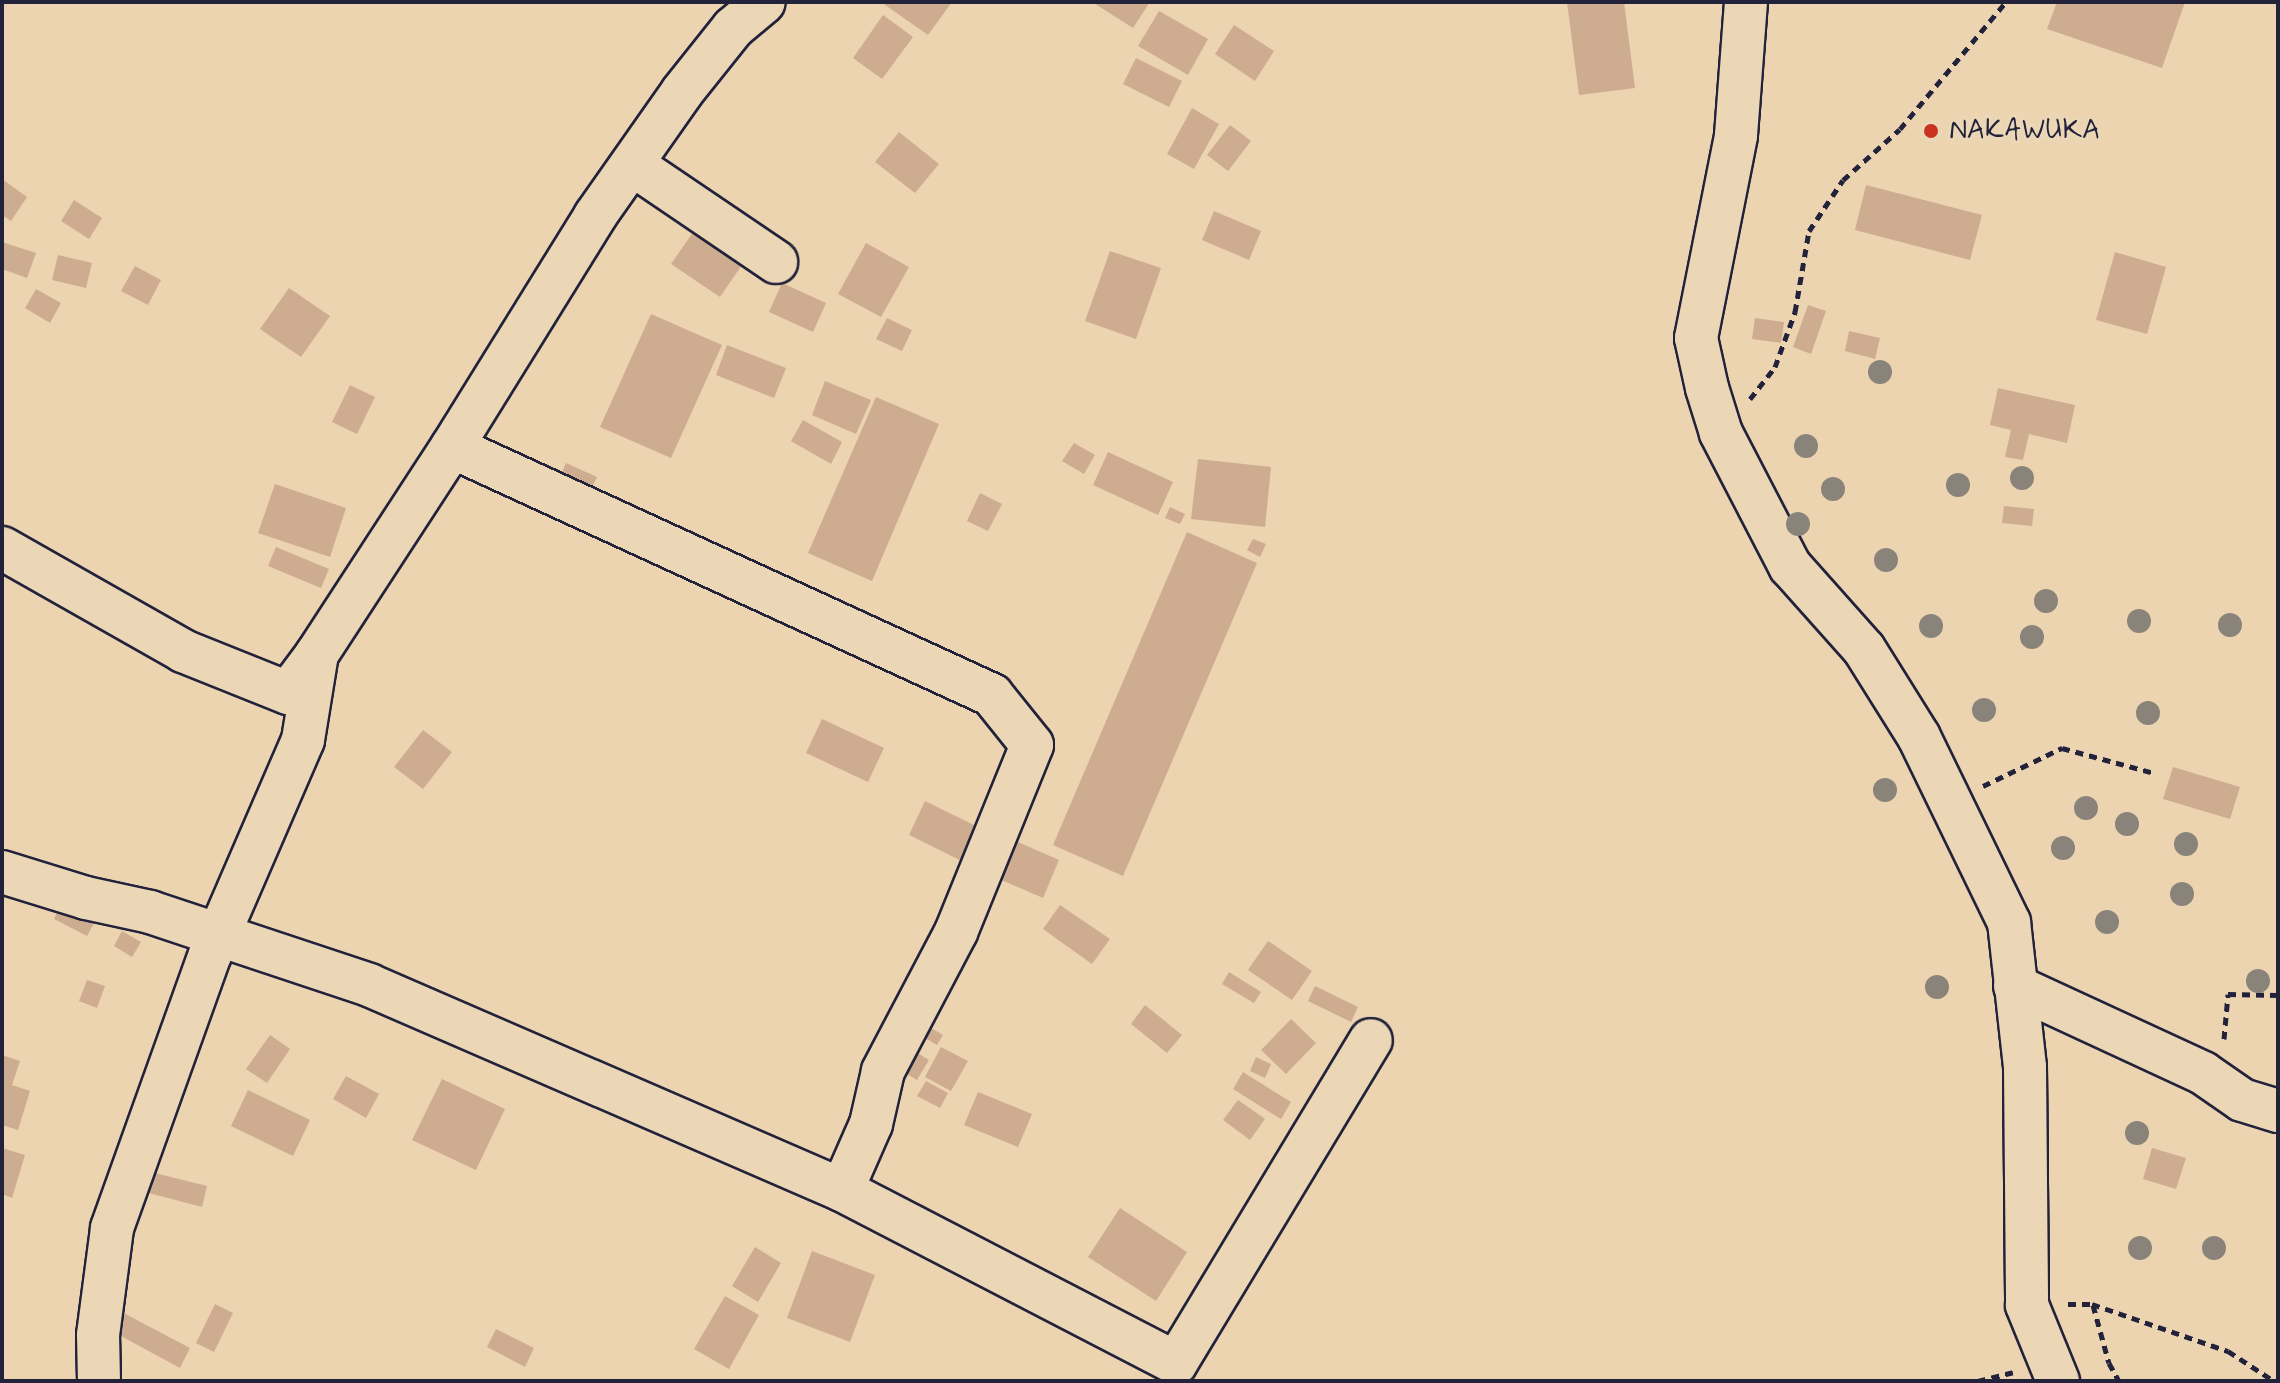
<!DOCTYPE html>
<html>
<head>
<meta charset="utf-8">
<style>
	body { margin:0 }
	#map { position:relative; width:2280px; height:1383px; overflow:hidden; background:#ecd4b1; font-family:Mynerve,sans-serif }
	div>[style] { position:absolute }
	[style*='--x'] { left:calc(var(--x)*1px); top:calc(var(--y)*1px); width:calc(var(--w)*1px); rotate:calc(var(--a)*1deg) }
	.building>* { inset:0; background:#ceac8f }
	.path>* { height:5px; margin-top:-2.5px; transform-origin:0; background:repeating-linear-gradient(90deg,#22223b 0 8px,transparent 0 14px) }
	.roads { filter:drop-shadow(2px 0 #22223b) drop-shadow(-2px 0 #22223b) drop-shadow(0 2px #22223b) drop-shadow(0 -2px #22223b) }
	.minor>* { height:42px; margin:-21px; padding:0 21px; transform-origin:21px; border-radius:21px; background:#ebd7b5 }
	.trees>* { width:24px; height:24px; margin:-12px; border-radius:50%; background:#898379 }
	.dots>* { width:22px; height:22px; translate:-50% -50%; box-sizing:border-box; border:4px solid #ebd7b5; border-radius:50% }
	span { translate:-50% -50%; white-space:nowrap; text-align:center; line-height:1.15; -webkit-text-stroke:7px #ebd7b5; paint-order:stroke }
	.poi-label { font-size:28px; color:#22223b }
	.left { translate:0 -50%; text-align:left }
	.frame { position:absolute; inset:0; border:4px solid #22223b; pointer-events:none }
</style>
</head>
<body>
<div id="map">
	<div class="building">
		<i style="clip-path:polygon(881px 2px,952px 2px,928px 35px)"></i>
		<i style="clip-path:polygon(1092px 2px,1150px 2px,1133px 28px)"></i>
		<i style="clip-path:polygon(1567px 2px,1624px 2px,1635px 88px,1579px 95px)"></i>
		<i style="clip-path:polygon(2057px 2px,2185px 2px,2162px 68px,2047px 29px)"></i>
		<i style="clip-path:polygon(1159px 11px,1208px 39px,1188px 75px,1138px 46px)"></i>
		<i style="clip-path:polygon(883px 15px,913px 37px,882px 79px,853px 58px)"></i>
		<i style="clip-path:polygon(1234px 25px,1274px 51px,1255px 81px,1215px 54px)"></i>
		<i style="clip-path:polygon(1136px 58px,1182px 81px,1169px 107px,1123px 84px)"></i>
		<i style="clip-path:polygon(1192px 108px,1219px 124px,1194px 169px,1167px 154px)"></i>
		<i style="clip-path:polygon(1230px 125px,1251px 141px,1228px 171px,1207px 155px)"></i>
		<i style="clip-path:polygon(899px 132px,939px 164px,915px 193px,875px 162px)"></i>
		<i style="clip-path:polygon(2px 179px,27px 197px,11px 221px,2px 215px)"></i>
		<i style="clip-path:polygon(1866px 185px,1982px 215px,1970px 260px,1855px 230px)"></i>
		<i style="clip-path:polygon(74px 200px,102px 218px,89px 239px,61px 221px)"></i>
		<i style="clip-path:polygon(1214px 211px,1261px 231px,1249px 260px,1202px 240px)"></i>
		<i style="clip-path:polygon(698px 225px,746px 259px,720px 297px,671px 264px)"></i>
		<i style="clip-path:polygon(2px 242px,36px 253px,27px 278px,2px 269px)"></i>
		<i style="clip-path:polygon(866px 243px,909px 267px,881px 317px,838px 294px)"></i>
		<i style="clip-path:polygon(1110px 251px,1161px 268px,1136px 339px,1085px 321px)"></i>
		<i style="clip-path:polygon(2115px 252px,2166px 267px,2147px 334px,2096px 320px)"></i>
		<i style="clip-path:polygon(58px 255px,92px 263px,86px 288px,52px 280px)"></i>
		<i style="clip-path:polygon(135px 266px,161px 280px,148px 305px,121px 291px)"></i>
		<i style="clip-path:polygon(782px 283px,826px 303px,813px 332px,769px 312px)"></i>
		<i style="clip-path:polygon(289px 288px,330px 316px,301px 357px,260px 329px)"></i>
		<i style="clip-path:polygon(36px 289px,61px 303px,50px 323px,25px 308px)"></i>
		<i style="clip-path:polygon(1808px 305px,1826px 311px,1811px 354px,1793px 347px)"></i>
		<i style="clip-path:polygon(651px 314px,722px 345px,671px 458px,600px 427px)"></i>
		<i style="clip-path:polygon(887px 318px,912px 330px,902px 351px,876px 339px)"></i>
		<i style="clip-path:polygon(1755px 318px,1784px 322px,1781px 343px,1752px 339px)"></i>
		<i style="clip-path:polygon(1849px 331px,1880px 338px,1875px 359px,1845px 351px)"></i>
		<i style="clip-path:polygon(727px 345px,786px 368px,774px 398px,716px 375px)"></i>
		<i style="clip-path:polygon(825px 381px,871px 400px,856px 434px,812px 415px)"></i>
		<i style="clip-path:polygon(350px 385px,375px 397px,357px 434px,332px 422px)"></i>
		<i style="clip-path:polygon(1998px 388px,2075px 405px,2067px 443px,2029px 434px,2023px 460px,2005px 457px,2011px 430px,1990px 425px)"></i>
		<i style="clip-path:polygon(876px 397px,939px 424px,872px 581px,808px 553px)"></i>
		<i style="clip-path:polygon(803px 420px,842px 442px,831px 464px,791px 441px)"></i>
		<i style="clip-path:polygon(1074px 443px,1095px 455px,1084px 474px,1062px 461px)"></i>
		<i style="clip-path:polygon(1108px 452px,1173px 482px,1158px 515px,1093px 485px)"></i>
		<i style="clip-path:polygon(1198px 459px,1271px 467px,1265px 527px,1191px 519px)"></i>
		<i style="clip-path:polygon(566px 463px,597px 477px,586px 500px,556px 486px)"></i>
		<i style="clip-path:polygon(275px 484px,346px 508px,330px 557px,258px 533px)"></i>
		<i style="clip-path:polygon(980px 493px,1002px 504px,988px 531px,967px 521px)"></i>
		<i style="clip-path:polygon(2004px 506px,2034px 509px,2032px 526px,2002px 523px)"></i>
		<i style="clip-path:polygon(1170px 507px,1185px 514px,1180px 524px,1165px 518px)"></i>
		<i style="clip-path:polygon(1187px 532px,1257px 563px,1123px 876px,1053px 845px)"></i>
		<i style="clip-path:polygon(1253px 539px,1266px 544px,1260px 557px,1247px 550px)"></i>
		<i style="clip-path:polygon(276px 547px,329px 569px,321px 588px,268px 566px)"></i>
		<i style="clip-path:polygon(822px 719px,884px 748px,868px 782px,806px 753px)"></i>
		<i style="clip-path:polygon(423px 730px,452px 752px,423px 789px,394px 767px)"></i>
		<i style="clip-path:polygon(2173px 767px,2240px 787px,2230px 819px,2163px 799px)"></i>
		<i style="clip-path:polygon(925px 801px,986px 831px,970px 865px,909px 835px)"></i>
		<i style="clip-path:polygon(1002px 835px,1059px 860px,1043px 898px,985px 873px)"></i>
		<i style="clip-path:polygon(66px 895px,100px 912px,87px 936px,54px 919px)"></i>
		<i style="clip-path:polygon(1060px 905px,1110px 939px,1092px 964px,1043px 929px)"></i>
		<i style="clip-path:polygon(122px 931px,141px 942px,132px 957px,114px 946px)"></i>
		<i style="clip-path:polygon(1268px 941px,1312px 971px,1292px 1000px,1248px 970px)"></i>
		<i style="clip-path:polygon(1229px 972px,1261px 992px,1254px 1003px,1222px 984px)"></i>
		<i style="clip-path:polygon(87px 980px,105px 986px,97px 1008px,79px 1001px)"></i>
		<i style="clip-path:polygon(1315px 986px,1358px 1007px,1351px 1022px,1308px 1001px)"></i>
		<i style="clip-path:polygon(1145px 1005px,1182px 1035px,1167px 1053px,1131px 1024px)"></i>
		<i style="clip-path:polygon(1291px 1019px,1316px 1043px,1286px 1074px,1261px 1050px)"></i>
		<i style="clip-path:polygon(931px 1028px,943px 1035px,937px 1045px,925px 1038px)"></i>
		<i style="clip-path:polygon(270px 1035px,290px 1049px,267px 1083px,246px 1069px)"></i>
		<i style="clip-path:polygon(904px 1045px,929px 1060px,917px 1080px,892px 1065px)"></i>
		<i style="clip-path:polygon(941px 1047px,968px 1061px,951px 1091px,925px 1077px)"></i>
		<i style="clip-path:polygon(2px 1055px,20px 1061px,12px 1085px,30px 1091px,18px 1130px,2px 1125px)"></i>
		<i style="clip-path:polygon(1256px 1057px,1271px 1064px,1265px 1078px,1250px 1071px)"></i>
		<i style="clip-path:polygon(1243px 1072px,1291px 1102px,1281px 1119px,1233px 1089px)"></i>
		<i style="clip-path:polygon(346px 1076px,379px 1094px,366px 1118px,333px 1099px)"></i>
		<i style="clip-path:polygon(442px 1079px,505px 1109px,476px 1170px,412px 1140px)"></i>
		<i style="clip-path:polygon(926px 1081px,948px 1093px,940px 1108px,917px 1096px)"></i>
		<i style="clip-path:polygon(248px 1090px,310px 1120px,293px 1156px,231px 1126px)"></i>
		<i style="clip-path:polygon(978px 1092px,1032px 1114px,1018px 1147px,964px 1125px)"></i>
		<i style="clip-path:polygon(1238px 1100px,1265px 1119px,1250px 1140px,1223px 1120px)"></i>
		<i style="clip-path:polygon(2px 1148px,25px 1155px,12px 1198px,2px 1194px)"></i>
		<i style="clip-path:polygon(2152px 1148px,2186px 1158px,2176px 1189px,2143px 1179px)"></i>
		<i style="clip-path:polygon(155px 1173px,207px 1186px,202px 1207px,149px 1193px)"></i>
		<i style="clip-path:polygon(1120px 1208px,1187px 1252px,1156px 1301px,1088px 1257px)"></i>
		<i style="clip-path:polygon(755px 1247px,781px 1263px,758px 1302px,732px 1286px)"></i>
		<i style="clip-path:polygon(812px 1251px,875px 1275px,850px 1342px,787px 1318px)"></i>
		<i style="clip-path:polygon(725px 1296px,759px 1315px,729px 1369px,694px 1349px)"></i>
		<i style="clip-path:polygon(215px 1304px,233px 1313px,214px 1352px,196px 1343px)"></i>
		<i style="clip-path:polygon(116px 1309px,190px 1348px,180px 1368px,106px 1328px)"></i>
		<i style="clip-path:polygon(496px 1329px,534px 1348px,525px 1367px,487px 1347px)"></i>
	</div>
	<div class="path">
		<i style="--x:1750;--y:399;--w:41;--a:-52"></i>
		<i style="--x:1775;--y:367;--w:59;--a:-70"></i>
		<i style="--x:1795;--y:312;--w:82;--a:-80.2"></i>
		<i style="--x:1809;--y:231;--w:61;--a:-56.3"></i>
		<i style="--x:1843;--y:180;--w:76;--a:-41.8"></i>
		<i style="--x:1900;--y:129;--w:165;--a:-50.2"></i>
		<i style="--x:1983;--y:786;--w:88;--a:-25.7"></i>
		<i style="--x:2062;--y:748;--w:95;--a:15.2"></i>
		<i style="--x:2224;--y:1039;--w:45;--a:-84.9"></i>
		<i style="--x:2228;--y:994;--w:50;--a:1.1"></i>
		<i style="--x:2068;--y:1304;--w:24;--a:0"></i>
		<i style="--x:2092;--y:1304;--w:144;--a:19.1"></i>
		<i style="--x:2228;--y:1351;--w:55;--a:33.1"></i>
		<i style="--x:2093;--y:1305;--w:60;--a:74.6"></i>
		<i style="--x:2109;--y:1363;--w:21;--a:61"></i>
		<i style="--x:1978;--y:1381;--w:36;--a:-14"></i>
	</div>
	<div class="roads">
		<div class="minor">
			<i style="--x:1746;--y:2;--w:134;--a:94.3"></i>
			<i style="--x:1736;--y:136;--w:206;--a:101.2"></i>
			<i style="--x:1696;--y:338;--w:51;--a:77.6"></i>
			<i style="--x:1707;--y:388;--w:47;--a:72.7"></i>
			<i style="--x:1721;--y:433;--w:150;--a:62.6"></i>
			<i style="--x:1790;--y:566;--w:111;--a:48.3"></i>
			<i style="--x:1864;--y:649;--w:104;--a:58"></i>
			<i style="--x:1919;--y:737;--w:206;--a:64.1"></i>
			<i style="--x:2009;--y:922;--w:146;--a:83.7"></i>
			<i style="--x:2025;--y:1067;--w:238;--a:89.5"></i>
			<i style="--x:2027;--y:1305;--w:82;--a:67.8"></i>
			<i style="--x:633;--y:165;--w:173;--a:34.1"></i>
			<i style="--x:2;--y:548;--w:208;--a:29.6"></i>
			<i style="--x:183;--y:651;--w:113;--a:21.8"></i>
			<i style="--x:288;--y:693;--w:49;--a:-53.4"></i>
			<i style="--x:2;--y:872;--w:88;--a:17.2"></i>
			<i style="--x:86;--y:898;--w:66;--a:12.3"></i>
			<i style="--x:150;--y:912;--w:231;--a:18.4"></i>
			<i style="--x:369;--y:985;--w:516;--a:23.43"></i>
			<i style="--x:842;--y:1190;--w:72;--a:-66.3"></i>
			<i style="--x:871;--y:1124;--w:54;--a:-77.2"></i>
			<i style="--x:883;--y:1071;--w:157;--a:-62.3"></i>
			<i style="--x:956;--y:932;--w:202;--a:-67.9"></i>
			<i style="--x:1032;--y:745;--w:64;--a:-128.7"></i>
			<i style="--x:992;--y:695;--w:594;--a:-155.33"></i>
			<i style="--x:2015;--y:986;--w:207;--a:24.8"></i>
			<i style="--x:2203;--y:1073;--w:47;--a:34.7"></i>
			<i style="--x:2242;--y:1100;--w:38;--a:17"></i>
			<i style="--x:842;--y:1190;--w:376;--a:27.4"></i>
			<i style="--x:1176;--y:1363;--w:377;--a:-58.9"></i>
			<i style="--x:99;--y:1381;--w:46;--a:-91.2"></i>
			<i style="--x:98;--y:1335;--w:108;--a:-82.5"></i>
			<i style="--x:112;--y:1228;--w:290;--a:-70.3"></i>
			<i style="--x:210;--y:955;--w:234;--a:-66.6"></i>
			<i style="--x:303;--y:740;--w:87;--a:-80.8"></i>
			<i style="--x:317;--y:654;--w:247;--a:-56.9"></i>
			<i style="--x:452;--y:447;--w:272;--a:-58.2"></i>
			<i style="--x:595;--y:216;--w:151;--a:-54.9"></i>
			<i style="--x:682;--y:92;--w:82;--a:-51.4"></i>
			<i style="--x:733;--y:28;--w:40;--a:-40"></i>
		</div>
	</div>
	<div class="trees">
		<i style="left:1880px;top:372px"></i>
		<i style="left:1806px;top:446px"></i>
		<i style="left:2022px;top:478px"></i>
		<i style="left:1958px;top:485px"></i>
		<i style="left:1833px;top:489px"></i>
		<i style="left:1798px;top:524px"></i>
		<i style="left:1886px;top:560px"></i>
		<i style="left:2046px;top:601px"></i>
		<i style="left:2139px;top:621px"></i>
		<i style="left:2230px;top:625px"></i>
		<i style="left:1931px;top:626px"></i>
		<i style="left:2032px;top:637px"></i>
		<i style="left:1984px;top:710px"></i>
		<i style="left:2148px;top:713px"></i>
		<i style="left:1885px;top:790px"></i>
		<i style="left:2086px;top:808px"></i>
		<i style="left:2127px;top:824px"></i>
		<i style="left:2186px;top:844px"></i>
		<i style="left:2063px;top:848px"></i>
		<i style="left:2182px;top:894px"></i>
		<i style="left:2107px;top:922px"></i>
		<i style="left:2258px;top:981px"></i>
		<i style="left:1937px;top:987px"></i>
		<i style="left:2137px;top:1133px"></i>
		<i style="left:2140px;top:1248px"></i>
		<i style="left:2214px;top:1248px"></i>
	</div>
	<div class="dots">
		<i style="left:1931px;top:131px;background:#c8321e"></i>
	</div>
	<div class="poi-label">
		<span class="left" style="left:1949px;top:131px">NAKAWUKA</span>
	</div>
	<div class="frame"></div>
</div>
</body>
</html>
